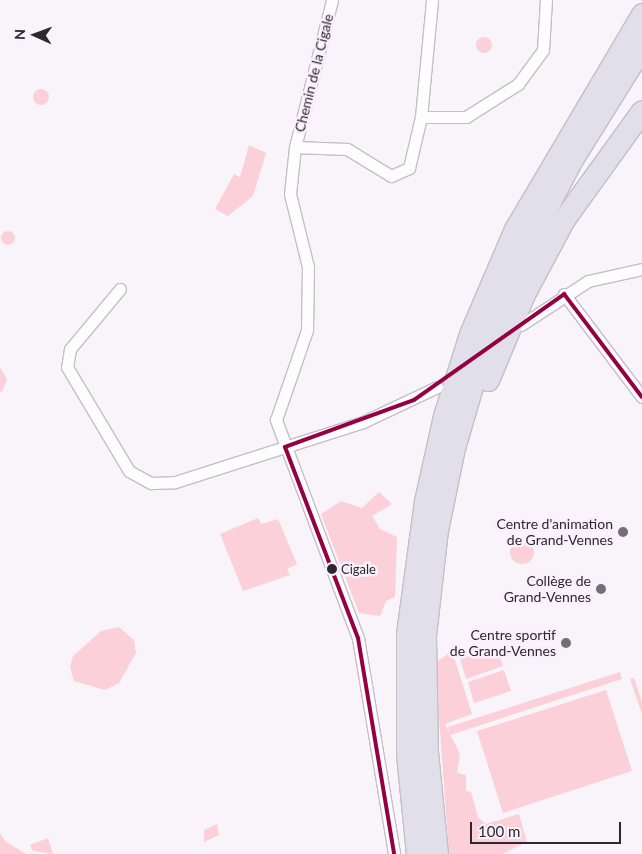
<!DOCTYPE html>
<html>
<head>
<meta charset="utf-8">
<style>
	body { margin:0 }
	#map { position:relative; width:642px; height:854px; overflow:hidden; background:#f9f3fa; font-family:Lato,sans-serif }
	div>[style] { position:absolute }
	[style*='--x'] { left:calc(var(--x)*1px); top:calc(var(--y)*1px); width:calc(var(--w)*1px); rotate:calc(var(--a)*1deg) }
	.green>* { inset:0; background:#fbd0d9 }
	.round { border-radius:50% }
	.roads { filter:drop-shadow(1px 0 #c4bfc5) drop-shadow(-1px 0 #c4bfc5) drop-shadow(0 1px #c4bfc5) drop-shadow(0 -1px #c4bfc5) }
	.street>* { height:11px; margin:-5.5px; padding:0 5.5px; transform-origin:5.5px; border-radius:5.5px; background:#fefdfe }
	.highway>* { height:21px; margin:-10.5px; padding:0 10.5px; transform-origin:10.5px; border-radius:10.5px; background:#e1dfe9 }
	.bus-1>* { height:4px; margin:-2px; padding:0 2px; transform-origin:2px; border-radius:2px; background:#940043 }
	.dots>* { width:14px; height:14px; translate:-50% -50%; box-sizing:border-box; border:2px solid #faf0fd; border-radius:50% }
	span { translate:-50% -50%; white-space:nowrap; text-align:center; line-height:1.15; -webkit-text-stroke:5px #faf0fd; paint-order:stroke }
	.bus-label { font-size:13px; color:#2c282d }
	.left { translate:0 -50%; text-align:left }
	.street-label { font-size:14px; color:#2c282d }
	.poi-label { font-size:14px; color:#2c282d }
	.right { translate:-100% -50%; text-align:right }
	.north { position:absolute; left:10px; top:10px; width:50px; height:50px; -webkit-text-stroke:4px #faf0fd; paint-order:stroke; rotate:272deg; font-size:14px; font-weight:700; line-height:20px; text-align:center; color:#2c282d }
	.north::after { content:''; display:block; margin:auto; width:18px; height:22px; background:#2c282d; clip-path:polygon(50% 0,100% 100%,50% 72%,0 100%) }
	.scale { position:absolute; left:470px; top:822px; width:151px; height:22px; box-sizing:border-box; border:2px solid #2c282d; border-top:0; padding-left:6px; font-size:15px; line-height:18px; white-space:nowrap; color:#2c282d; -webkit-text-stroke:4px #faf0fd; paint-order:stroke }
</style>
</head>
<body>
<div id="map">
	<div class="green">
		<i class="round" style="left:476px;top:37px;width:16px;height:16px"></i>
		<i class="round" style="left:33px;top:89px;width:16px;height:16px"></i>
		<i style="clip-path:polygon(249px 145px,266px 153px,253px 196px,228px 216px,215px 209px,234px 174px,240px 177px)"></i>
		<i class="round" style="left:1px;top:231px;width:14px;height:14px"></i>
		<i style="clip-path:polygon(0 367px,7px 379px,2px 392px,0 391px)"></i>
		<i style="clip-path:polygon(379px 492px,392px 504px,372px 516px,380px 529px,397px 537px,395px 597px,386px 601px,380px 616px,359px 613px,321px 514px,341px 501px,362px 508px)"></i>
		<i style="clip-path:polygon(258px 518px,261px 524px,278px 519px,297px 564px,287px 569px,290px 575px,243px 591px,220px 534px)"></i>
		<i class="round" style="left:510px;top:540px;width:24px;height:24px"></i>
		<i style="clip-path:polygon(119px 627px,134px 640px,136px 653px,119px 683px,105px 690px,74px 681px,70px 667px,73px 656px,101px 631px)"></i>
		<i style="clip-path:polygon(497px 646px,503px 666px,466px 679px,460px 659px)"></i>
		<i style="clip-path:polygon(448px 654px,455px 660px,472px 714px,445px 724px,460px 754px,457px 773px,466px 775px,466px 791px,471px 792px,478px 817px,486px 824px,519px 814px,527px 842px,502px 854px,449px 854px,438px 704px,438px 661px)"></i>
		<i style="clip-path:polygon(504px 670px,511px 691px,474px 703px,468px 682px)"></i>
		<i style="clip-path:polygon(620px 672px,622px 679px,450px 735px,448px 727px)"></i>
		<i style="clip-path:polygon(634px 678px,642px 702px,642px 714px,630px 679px)"></i>
		<i style="clip-path:polygon(606px 690px,632px 771px,503px 813px,477px 731px)"></i>
		<i style="clip-path:polygon(217px 824px,219px 835px,204px 842px,204px 830px)"></i>
		<i style="clip-path:polygon(0 833px,5px 841px,26px 854px,0 854px)"></i>
		<i style="clip-path:polygon(48px 838px,53px 854px,33px 851px,30px 845px)"></i>
	</div>
	<div class="roads">
		<div class="street">
			<i style="--x:332;--y:0;--w:152;--a:104.1"></i>
			<i style="--x:295;--y:147;--w:47;--a:96.1"></i>
			<i style="--x:290;--y:194;--w:75;--a:76.1"></i>
			<i style="--x:308;--y:267;--w:63;--a:90.9"></i>
			<i style="--x:307;--y:330;--w:95;--a:109"></i>
			<i style="--x:276;--y:420;--w:233;--a:69.4"></i>
			<i style="--x:358;--y:638;--w:219;--a:80.5"></i>
			<i style="--x:421;--y:117;--w:45;--a:0"></i>
			<i style="--x:466;--y:117;--w:62;--a:-32.4"></i>
			<i style="--x:518;--y:84;--w:42;--a:-53.7"></i>
			<i style="--x:543;--y:50;--w:50;--a:-86.6"></i>
			<i style="--x:295;--y:147;--w:52;--a:2.2"></i>
			<i style="--x:347;--y:149;--w:52;--a:31.5"></i>
			<i style="--x:391;--y:176;--w:20;--a:-24"></i>
			<i style="--x:409;--y:168;--w:52;--a:-76.8"></i>
			<i style="--x:421;--y:117;--w:118;--a:-84.6"></i>
			<i style="--x:120;--y:289;--w:78;--a:129.8"></i>
			<i style="--x:70;--y:349;--w:18;--a:99"></i>
			<i style="--x:67;--y:367;--w:121;--a:59.2"></i>
			<i style="--x:129;--y:471;--w:25;--a:29"></i>
			<i style="--x:151;--y:483;--w:24;--a:-2"></i>
			<i style="--x:175;--y:482;--w:197;--a:-17.7"></i>
			<i style="--x:363;--y:422;--w:82;--a:-25.3"></i>
			<i style="--x:564;--y:294;--w:129;--a:52.9"></i>
			<i style="--x:521;--y:325;--w:80;--a:-33.3"></i>
			<i style="--x:588;--y:281;--w:55;--a:-12.5"></i>
		</div>
		<div class="highway">
			<i style="--x:488;--y:380;--w:93;--a:-67.3"></i>
			<i style="--x:524;--y:294;--w:85;--a:-61.9"></i>
			<i style="--x:564;--y:219;--w:133;--a:-54.2"></i>
			<i style="--x:417;--y:854;--w:101;--a:-95.7"></i>
			<i style="--x:407;--y:753;--w:119;--a:-90"></i>
			<i style="--x:407;--y:634;--w:134;--a:-82.3"></i>
			<i style="--x:425;--y:501;--w:87;--a:-77.4"></i>
			<i style="--x:444;--y:416;--w:86;--a:-72.4"></i>
			<i style="--x:470;--y:334;--w:114;--a:-66.8"></i>
			<i style="--x:515;--y:229;--w:250;--a:-59.4"></i>
			<i style="--x:437;--y:854;--w:102;--a:-95.6"></i>
			<i style="--x:427;--y:752;--w:117;--a:-91"></i>
			<i style="--x:425;--y:635;--w:106;--a:-83.5"></i>
			<i style="--x:437;--y:530;--w:84;--a:-78.3"></i>
			<i style="--x:454;--y:448;--w:85;--a:-73.7"></i>
			<i style="--x:478;--y:366;--w:113;--a:-68.7"></i>
			<i style="--x:519;--y:261;--w:113;--a:-62.5"></i>
			<i style="--x:571;--y:161;--w:134;--a:-58.1"></i>
		</div>
	</div>
	<div class="bus-1">
		<i style="--x:564;--y:294;--w:129;--a:52.9"></i>
		<i style="--x:285;--y:447;--w:204;--a:69.1"></i>
		<i style="--x:358;--y:638;--w:219;--a:80.5"></i>
		<i style="--x:285;--y:447;--w:137;--a:-20"></i>
		<i style="--x:414;--y:400;--w:184;--a:-35.2"></i>
	</div>
	<div class="dots">
		<i style="left:623px;top:532px;background:#746f75"></i>
		<i style="left:332px;top:569px;background:#2c282d"></i>
		<i style="left:601px;top:589px;background:#746f75"></i>
		<i style="left:566px;top:643px;background:#746f75"></i>
	</div>
	<div class="bus-label">
		<span class="left" style="left:341px;top:569px">Cigale</span>
	</div>
	<div class="street-label">
		<span style="left:314px;top:73px;rotate:-76deg">Chemin de la Cigale</span>
	</div>
	<div class="poi-label">
		<span class="right" style="left:613px;top:532px">Centre d'animation<br>de Grand-Vennes</span>
		<span class="right" style="left:591px;top:589px">Collège de<br>Grand-Vennes</span>
		<span class="right" style="left:556px;top:643px">Centre sportif<br>de Grand-Vennes</span>
	</div>
	<div class="north">N</div>
	<div class="scale">100 m</div>
</div>
</body>
</html>
